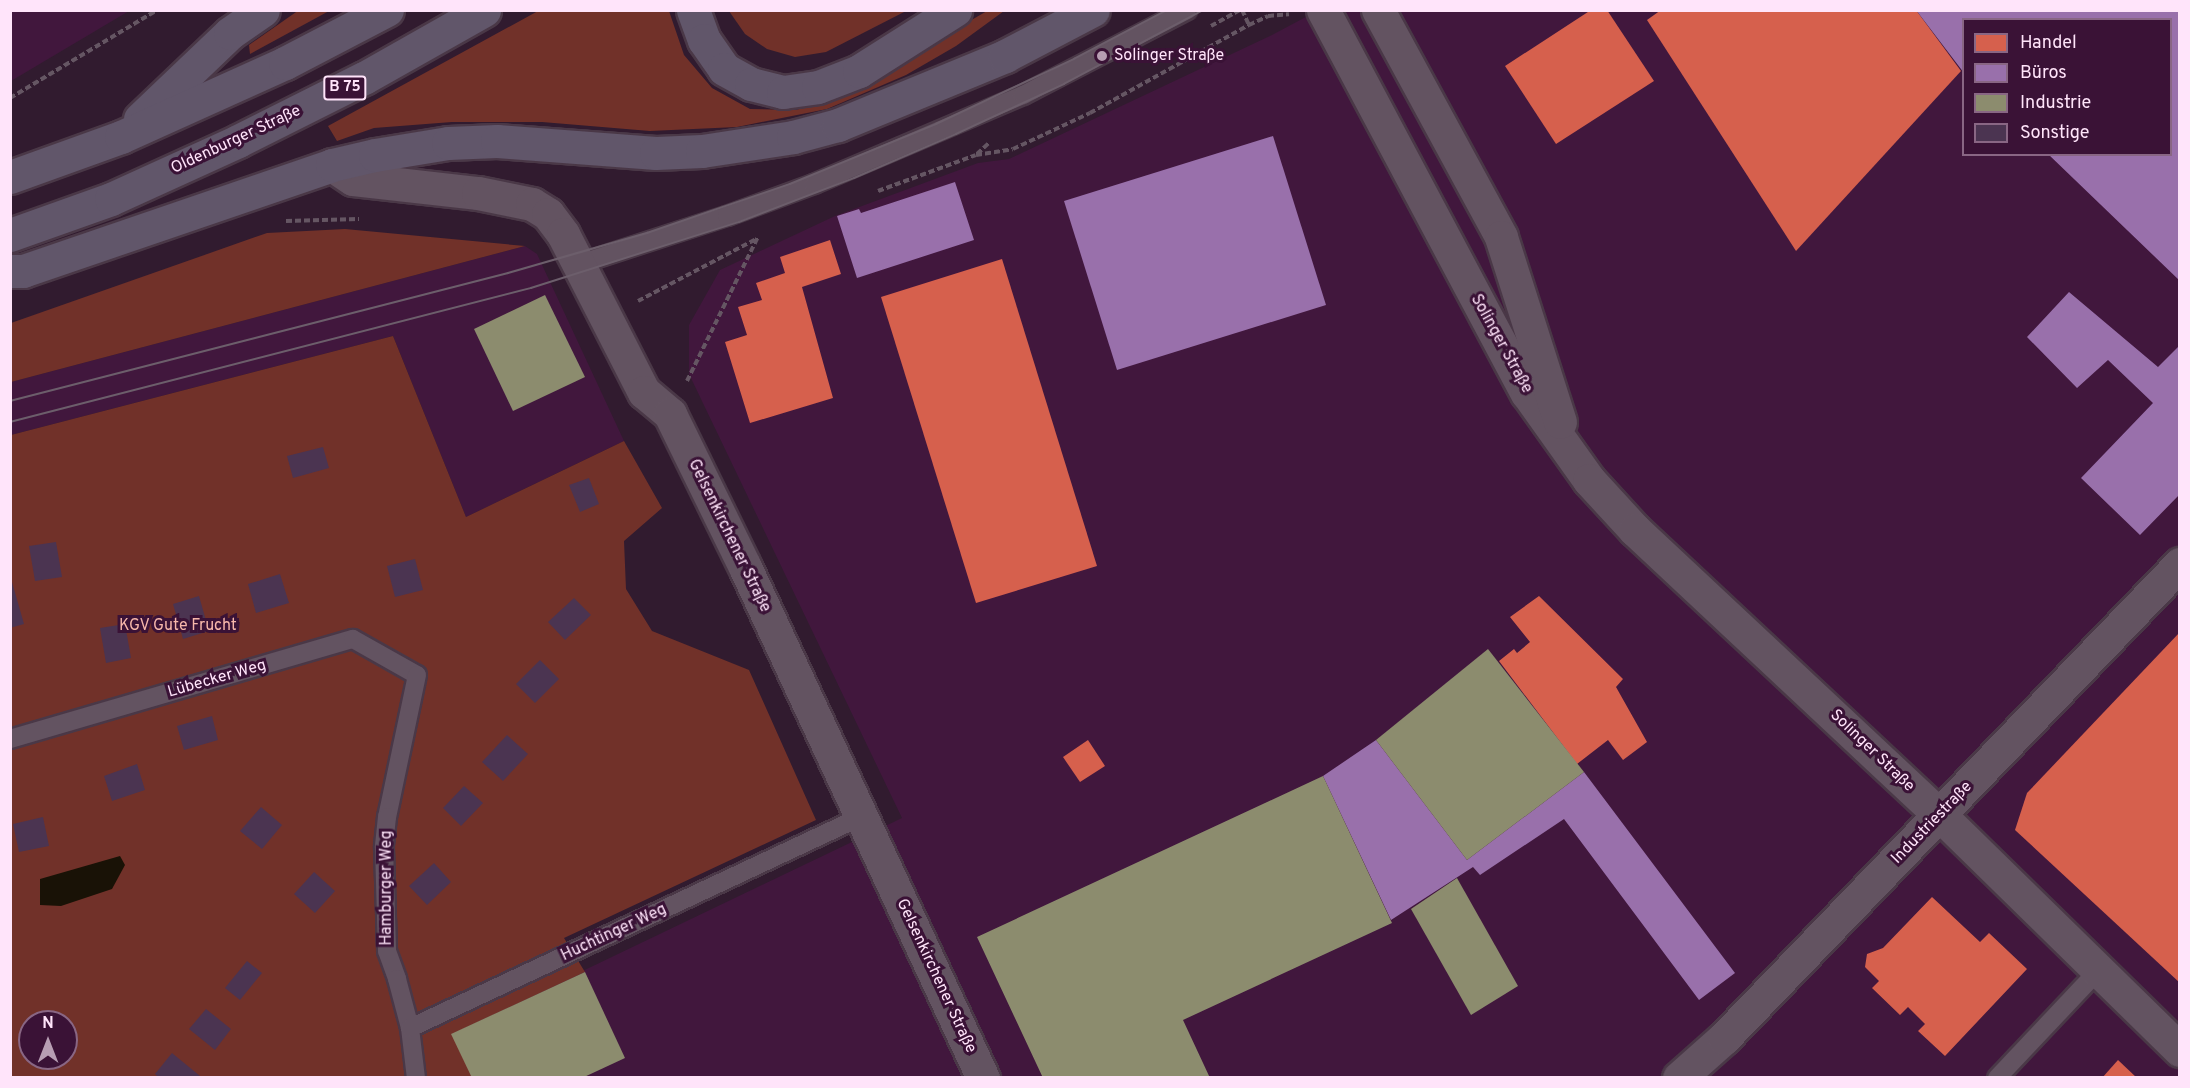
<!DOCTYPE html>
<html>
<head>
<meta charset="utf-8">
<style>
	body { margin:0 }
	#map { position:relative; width:2190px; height:1088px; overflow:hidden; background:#311b2f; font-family:Overpass,sans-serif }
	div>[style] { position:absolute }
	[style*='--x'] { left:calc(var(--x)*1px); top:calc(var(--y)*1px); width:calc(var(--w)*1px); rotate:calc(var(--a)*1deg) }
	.built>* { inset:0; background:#41173d }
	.green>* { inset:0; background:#713129 }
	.water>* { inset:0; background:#191206 }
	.shops>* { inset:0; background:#d6604d }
	.offices>* { inset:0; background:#9970ab }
	.industry>* { inset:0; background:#8c8c6e }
	.building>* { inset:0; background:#4b3451 }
	.path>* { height:4px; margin-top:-2px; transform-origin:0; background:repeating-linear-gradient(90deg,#655663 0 6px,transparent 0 9px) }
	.roads { filter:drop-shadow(2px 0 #4a3847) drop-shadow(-2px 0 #4a3847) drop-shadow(0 2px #4a3847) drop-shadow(0 -2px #4a3847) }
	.lane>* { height:18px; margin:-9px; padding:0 9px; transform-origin:9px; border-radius:9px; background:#635361 }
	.street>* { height:33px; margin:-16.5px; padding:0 16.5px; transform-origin:16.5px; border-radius:16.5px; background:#635361 }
	.highway>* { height:33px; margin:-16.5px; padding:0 16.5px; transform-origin:16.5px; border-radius:16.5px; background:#61566a }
	.tram>* { height:1.5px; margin:-0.75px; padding:0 0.75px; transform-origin:0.75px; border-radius:0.75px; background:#6c5e6b }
	.dots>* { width:16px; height:16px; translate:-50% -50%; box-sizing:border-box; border:3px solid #3a1236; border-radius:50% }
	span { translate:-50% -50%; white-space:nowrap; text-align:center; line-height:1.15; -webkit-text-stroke:6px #3a1236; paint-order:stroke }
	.shield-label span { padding:2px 4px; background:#3a1236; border:2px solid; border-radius:4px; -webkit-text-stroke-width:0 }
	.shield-label { font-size:15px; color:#ffe4fa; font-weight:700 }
	.poi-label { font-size:16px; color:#ffe4fa }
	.left { translate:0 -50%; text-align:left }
	.street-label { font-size:16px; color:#ffe4fa }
	.park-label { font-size:16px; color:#f7b8ab }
	.frame { position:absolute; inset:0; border:12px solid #ffe4fa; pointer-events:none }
	.legend { position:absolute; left:1962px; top:18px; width:210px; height:138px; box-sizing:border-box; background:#3a1236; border:2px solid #896684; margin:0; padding:8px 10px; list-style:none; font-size:18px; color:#ffe4fa }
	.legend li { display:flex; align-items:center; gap:12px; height:30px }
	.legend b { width:30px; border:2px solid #896684 }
	.north { position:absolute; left:18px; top:1010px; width:60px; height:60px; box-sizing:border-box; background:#3a1236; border:2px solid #896684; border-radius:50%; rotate:0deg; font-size:16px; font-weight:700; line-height:24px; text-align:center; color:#ffe4fa }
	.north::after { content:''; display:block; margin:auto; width:21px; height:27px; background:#b79eb3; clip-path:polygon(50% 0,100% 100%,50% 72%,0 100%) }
</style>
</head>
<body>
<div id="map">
	<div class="built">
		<i style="clip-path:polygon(11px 10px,129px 10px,129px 11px,11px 81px)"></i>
		<i style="clip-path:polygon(evenodd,1317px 11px,2179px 11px,2179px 1077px,472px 1078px,451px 1034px,902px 818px,689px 374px,689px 325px,720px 270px,835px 216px,978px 163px,1009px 159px,1272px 35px,1317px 11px,1964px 20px,2170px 20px,2170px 154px,1964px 154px,1964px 20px)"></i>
		<i style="clip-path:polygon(525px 246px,537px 254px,624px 441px,466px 517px,393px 336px,11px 435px,11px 382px)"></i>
	</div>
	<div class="green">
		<i style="clip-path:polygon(299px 10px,329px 11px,250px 54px,249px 45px)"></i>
		<i style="clip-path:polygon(538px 11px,669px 11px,684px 55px,712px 88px,750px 109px,795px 110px,829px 102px,987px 11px,1004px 11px,956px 46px,906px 75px,827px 109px,737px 127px,650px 131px,542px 122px,452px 122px,374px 128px,337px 141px,328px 126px)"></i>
		<i style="clip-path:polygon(729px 11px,729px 10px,906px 11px,826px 52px,795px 57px,767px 49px,745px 34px)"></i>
		<i style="clip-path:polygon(345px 229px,525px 246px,11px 382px,11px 323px,267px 233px)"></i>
		<i style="clip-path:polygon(evenodd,393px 336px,466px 517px,624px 441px,662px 508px,624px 541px,626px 589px,652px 631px,749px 670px,816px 820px,564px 938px,585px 972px,452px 1034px,472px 1077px,11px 1078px,11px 435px,393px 336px,30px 1022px,66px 1022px,66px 1058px,30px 1058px,30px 1022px)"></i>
	</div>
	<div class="water">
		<i style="clip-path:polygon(120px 856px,125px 865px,112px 889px,61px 906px,40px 905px,40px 879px)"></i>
	</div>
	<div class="shops">
		<i style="clip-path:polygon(1591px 10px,1607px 10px,1654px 81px,1556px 144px,1505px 66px)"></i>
		<i style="clip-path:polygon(1661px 10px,1916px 10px,1961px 71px,1796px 251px,1647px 20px)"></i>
		<i style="clip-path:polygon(830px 240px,841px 274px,802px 287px,833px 398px,750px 423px,725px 342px,747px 335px,738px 307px,762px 300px,756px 283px,785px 273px,780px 257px)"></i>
		<i style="clip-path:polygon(1002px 259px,1097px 566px,976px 603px,881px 297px)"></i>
		<i style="clip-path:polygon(1539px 596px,1623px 679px,1616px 687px,1647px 742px,1623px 760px,1608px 740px,1577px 764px,1499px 661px,1514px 649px,1517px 653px,1530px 642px,1510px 617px)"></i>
		<i style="clip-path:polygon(2180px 632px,2180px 983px,2015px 830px,2027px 793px)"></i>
		<i style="clip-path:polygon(1088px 740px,1105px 766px,1080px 782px,1063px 757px)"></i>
		<i style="clip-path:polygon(1932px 897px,1980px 942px,1989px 933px,2027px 969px,1945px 1056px,1918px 1031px,1925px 1024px,1908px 1007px,1900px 1015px,1872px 988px,1879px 981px,1865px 967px,1867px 954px,1883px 948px)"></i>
		<i style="clip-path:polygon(2118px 1060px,2137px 1078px,2102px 1078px)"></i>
	</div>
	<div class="offices">
		<i style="clip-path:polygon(1916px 10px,2180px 10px,2180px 281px,2048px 154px,2170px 154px,2170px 20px,1964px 20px,1964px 73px)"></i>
		<i style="clip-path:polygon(1273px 136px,1326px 305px,1117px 370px,1064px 201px)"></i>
		<i style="clip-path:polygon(955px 182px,974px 240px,857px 278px,837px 216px,859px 209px,861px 213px)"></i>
		<i style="clip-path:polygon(2069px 292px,2158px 367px,2180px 345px,2180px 494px,2140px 535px,2081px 478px,2153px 403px,2108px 360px,2077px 388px,2027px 337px)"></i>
		<i style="clip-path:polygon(1376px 740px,1467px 860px,1584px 772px,1735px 973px,1699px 1000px,1564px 819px,1480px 875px,1473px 867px,1391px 920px,1323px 776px)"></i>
	</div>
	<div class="industry">
		<i style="clip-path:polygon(545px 295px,585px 377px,513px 411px,474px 329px)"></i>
		<i style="clip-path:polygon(1488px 649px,1584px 772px,1467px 860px,1376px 740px)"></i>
		<i style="clip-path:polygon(1323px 776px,1392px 923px,1183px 1020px,1210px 1078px,1043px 1078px,977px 937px)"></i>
		<i style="clip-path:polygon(1457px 878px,1518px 986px,1471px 1015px,1411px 909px)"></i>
		<i style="clip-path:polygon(585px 972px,625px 1058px,582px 1078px,472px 1078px,451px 1034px)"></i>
	</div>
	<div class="building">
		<i style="clip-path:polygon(323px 447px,329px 468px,293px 478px,287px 456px)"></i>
		<i style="clip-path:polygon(589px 478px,599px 504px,580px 512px,569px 485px)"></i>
		<i style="clip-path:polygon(56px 542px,62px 577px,35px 581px,29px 546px)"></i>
		<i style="clip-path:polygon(415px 559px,423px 590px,395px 597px,387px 566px)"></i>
		<i style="clip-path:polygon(280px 574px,289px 603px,256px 613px,248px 584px)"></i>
		<i style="clip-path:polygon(10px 575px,24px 624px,10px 628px)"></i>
		<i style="clip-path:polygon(199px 596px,209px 631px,183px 639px,173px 604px)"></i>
		<i style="clip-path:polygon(574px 598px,591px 615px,565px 640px,548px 622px)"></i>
		<i style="clip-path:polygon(125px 624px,131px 658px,106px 663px,100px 628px)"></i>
		<i style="clip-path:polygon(540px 660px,559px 679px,535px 703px,516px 684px)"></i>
		<i style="clip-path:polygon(212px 716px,218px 740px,184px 750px,177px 726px)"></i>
		<i style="clip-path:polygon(507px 735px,528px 754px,503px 781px,482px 762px)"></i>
		<i style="clip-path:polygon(137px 764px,145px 790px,112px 801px,104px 776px)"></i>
		<i style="clip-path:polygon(464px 786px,483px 803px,461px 826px,443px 808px)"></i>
		<i style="clip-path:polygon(261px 807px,282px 825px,262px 849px,240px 831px)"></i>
		<i style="clip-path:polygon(43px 817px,49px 846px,19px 852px,13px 824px)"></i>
		<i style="clip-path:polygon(434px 863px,451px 882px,427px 905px,409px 886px)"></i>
		<i style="clip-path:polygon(314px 872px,335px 891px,315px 913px,294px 894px)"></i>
		<i style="clip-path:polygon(247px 961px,262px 973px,240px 1000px,225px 988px)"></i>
		<i style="clip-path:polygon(206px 1009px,231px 1029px,215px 1050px,189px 1029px)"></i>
		<i style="clip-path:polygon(172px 1053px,200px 1076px,199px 1078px,159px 1078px,155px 1074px)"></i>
	</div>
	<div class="path">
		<i style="--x:1242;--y:10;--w:17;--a:65"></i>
		<i style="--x:1211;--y:26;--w:33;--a:-29"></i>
		<i style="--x:10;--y:98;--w:171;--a:-30.9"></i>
		<i style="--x:977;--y:154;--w:16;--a:-43"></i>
		<i style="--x:878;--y:191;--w:104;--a:-20.2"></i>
		<i style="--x:976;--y:155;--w:37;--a:-9"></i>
		<i style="--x:1013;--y:149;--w:85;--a:-25.1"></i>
		<i style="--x:1090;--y:113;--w:182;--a:-29"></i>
		<i style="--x:1249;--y:25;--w:21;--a:-25"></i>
		<i style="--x:1268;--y:16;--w:21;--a:-5"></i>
		<i style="--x:286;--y:221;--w:73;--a:-1.6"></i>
		<i style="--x:638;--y:301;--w:133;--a:-27.7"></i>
		<i style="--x:687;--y:381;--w:161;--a:-63.8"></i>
	</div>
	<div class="roads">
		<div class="lane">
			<i style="--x:579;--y:264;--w:156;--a:-18"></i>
			<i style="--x:727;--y:216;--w:93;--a:-20.2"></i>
			<i style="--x:814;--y:184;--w:227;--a:-23.1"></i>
			<i style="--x:1023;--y:95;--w:185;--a:-27.4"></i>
			<i style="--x:10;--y:739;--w:357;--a:-16.3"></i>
			<i style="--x:353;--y:639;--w:73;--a:29.4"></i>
			<i style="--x:417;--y:675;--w:145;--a:101.9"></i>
			<i style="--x:387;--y:817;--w:31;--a:96"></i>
			<i style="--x:384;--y:848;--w:103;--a:88.3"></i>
			<i style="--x:387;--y:951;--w:30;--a:70"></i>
			<i style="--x:397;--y:979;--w:51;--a:75.1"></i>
			<i style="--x:410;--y:1028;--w:50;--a:83.2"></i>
			<i style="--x:410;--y:1028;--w:499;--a:-25.1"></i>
			<i style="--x:1997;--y:1078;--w:147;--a:-46.7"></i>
		</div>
		<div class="street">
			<i style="--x:1323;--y:10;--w:434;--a:62"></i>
			<i style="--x:1527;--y:393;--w:107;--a:54.5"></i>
			<i style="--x:1589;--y:480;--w:68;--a:47.4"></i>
			<i style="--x:1635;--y:530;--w:417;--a:43.1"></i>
			<i style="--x:1940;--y:815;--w:336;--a:44.4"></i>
			<i style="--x:1378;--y:10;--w:258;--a:61.5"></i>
			<i style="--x:1501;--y:237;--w:194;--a:72.3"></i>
			<i style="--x:332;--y:165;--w:25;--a:34"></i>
			<i style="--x:353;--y:179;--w:126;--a:6.4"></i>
			<i style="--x:478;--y:193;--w:55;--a:11.5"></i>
			<i style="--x:532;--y:204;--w:19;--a:32"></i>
			<i style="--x:548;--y:214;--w:25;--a:53"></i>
			<i style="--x:563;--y:234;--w:178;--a:62.9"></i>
			<i style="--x:644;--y:392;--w:34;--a:40"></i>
			<i style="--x:670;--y:414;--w:170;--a:63.9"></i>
			<i style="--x:745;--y:567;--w:564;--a:65.03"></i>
			<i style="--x:1679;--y:1078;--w:60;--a:-41.6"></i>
			<i style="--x:1724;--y:1038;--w:658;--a:-46.11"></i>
		</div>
		<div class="highway">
			<i style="--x:693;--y:10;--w:32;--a:70"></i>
			<i style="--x:704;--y:40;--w:35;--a:55"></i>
			<i style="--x:724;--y:69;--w:31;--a:29"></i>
			<i style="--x:751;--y:84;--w:33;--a:14"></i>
			<i style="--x:783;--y:92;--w:35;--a:-8"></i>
			<i style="--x:818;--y:87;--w:44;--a:-21.3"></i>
			<i style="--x:859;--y:71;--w:114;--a:-32.4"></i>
			<i style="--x:140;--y:119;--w:124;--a:-43.7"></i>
			<i style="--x:230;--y:33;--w:40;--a:-34.9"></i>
			<i style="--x:10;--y:177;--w:118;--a:-19.8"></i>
			<i style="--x:121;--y:137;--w:180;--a:-24.3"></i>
			<i style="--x:285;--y:63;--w:115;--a:-27.5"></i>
			<i style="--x:10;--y:235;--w:107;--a:-19.6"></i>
			<i style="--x:111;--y:199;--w:140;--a:-24.5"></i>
			<i style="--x:238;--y:141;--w:141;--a:-26.6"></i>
			<i style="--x:364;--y:78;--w:138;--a:-29.5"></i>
			<i style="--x:10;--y:271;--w:13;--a:0"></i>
			<i style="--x:23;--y:271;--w:327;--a:-18.9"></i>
			<i style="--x:332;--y:165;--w:44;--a:-13.1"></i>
			<i style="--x:375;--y:155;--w:74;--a:-9.3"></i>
			<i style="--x:448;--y:143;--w:49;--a:-2.3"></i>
			<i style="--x:497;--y:141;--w:159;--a:4.3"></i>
			<i style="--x:656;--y:153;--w:46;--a:-2.5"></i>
			<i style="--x:702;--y:151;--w:92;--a:-8.7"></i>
			<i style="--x:793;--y:137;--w:47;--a:-14.9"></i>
			<i style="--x:838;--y:125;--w:181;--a:-22.4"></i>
			<i style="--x:1005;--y:56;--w:99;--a:-27.6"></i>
		</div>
	</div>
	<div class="tram">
		<i style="--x:10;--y:401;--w:514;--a:-14.41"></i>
		<i style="--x:508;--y:273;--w:145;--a:-16.1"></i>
		<i style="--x:647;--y:233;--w:151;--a:-18.9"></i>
		<i style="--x:790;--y:184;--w:158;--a:-22.3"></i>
		<i style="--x:936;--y:124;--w:153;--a:-25.2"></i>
		<i style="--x:1074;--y:59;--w:105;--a:-27.8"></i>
		<i style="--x:10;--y:422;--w:538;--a:-14.42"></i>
		<i style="--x:531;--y:288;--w:218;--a:-17.6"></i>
		<i style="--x:739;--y:222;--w:123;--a:-20.9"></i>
		<i style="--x:854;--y:178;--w:111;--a:-23.3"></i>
		<i style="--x:956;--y:134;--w:119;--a:-24.8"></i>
		<i style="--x:1064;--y:84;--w:157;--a:-28"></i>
	</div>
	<div class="dots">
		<i style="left:1102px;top:56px;background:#b79eb3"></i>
	</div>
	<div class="shield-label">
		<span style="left:345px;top:88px">B 75</span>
	</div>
	<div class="poi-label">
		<span class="left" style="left:1114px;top:56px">Solinger Straße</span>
	</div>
	<div class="street-label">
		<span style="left:236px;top:140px;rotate:-25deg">Oldenburger Straße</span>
		<span style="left:1501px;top:344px;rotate:61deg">Solinger Straße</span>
		<span style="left:729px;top:536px;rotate:64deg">Gelsenkirchener Straße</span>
		<span style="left:217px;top:679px;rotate:-16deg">Lübecker Weg</span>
		<span style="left:1872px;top:751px;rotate:44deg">Solinger Straße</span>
		<span style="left:1932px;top:823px;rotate:-46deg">Industriestraße</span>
		<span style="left:387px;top:888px;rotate:-90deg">Hamburger Weg</span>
		<span style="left:614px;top:933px;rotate:-25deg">Huchtinger Weg</span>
		<span style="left:936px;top:976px;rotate:65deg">Gelsenkirchener Straße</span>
	</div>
	<div class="park-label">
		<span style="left:178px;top:626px">KGV Gute Frucht</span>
	</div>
	<div class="frame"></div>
	<ul class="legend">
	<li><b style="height:16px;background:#d6604d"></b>Handel</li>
	<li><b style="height:16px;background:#9970ab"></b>Büros</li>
	<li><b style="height:16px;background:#8c8c6e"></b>Industrie</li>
	<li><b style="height:16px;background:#4b3451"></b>Sonstige</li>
	</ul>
	<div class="north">N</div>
</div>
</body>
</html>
